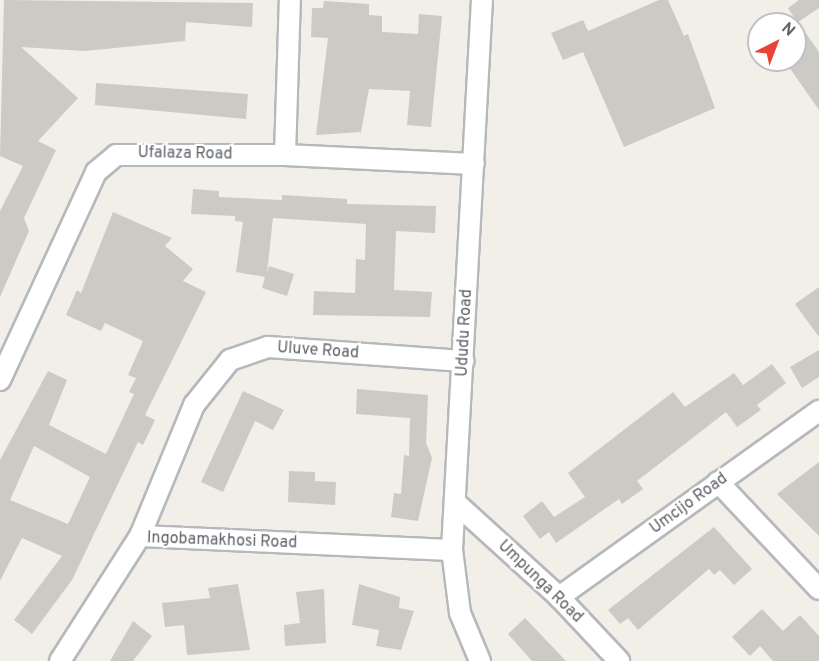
<!DOCTYPE html>
<html>
<head>
<meta charset="utf-8">
<style>
	body { margin:0 }
	#map { position:relative; width:819px; height:661px; overflow:hidden; background:#f1efe8; font-family:Overpass,sans-serif }
	div>[style] { position:absolute }
	[style*='--x'] { left:calc(var(--x)*1px); top:calc(var(--y)*1px); width:calc(var(--w)*1px); rotate:calc(var(--a)*1deg) }
	.building>* { inset:0; background:#cccac5 }
	.roads { filter:drop-shadow(2px 0 #b5b8bc) drop-shadow(-2px 0 #b5b8bc) drop-shadow(0 2px #b5b8bc) drop-shadow(0 -2px #b5b8bc) }
	.minor>* { height:20px; margin:-10px; padding:0 10px; transform-origin:10px; border-radius:10px; background:#fff }
	span { translate:-50% -50%; white-space:nowrap; text-align:center; line-height:1.15; -webkit-text-stroke:4.5px #fff; paint-order:stroke }
	.street-label { font-size:16px; color:#5f6368 }
	.north { position:absolute; left:747px; top:12px; width:60px; height:60px; box-sizing:border-box; background:#fff; border:2px solid #bfc1c3; border-radius:50%; rotate:42deg; font-size:16px; font-weight:700; line-height:24px; text-align:center; color:#5f6368 }
	.north::after { content:''; display:block; margin:auto; width:21px; height:27px; background:#ea4335; clip-path:polygon(50% 0,100% 100%,50% 72%,0 100%) }
</style>
</head>
<body>
<div id="map">
	<div class="building">
		<i style="clip-path:polygon(4px 0,253px 3px,252px 27px,186px 22px,185px 41px,85px 51px,21px 47px,78px 98px,38px 141px,56px 150px,24px 218px,29px 231px,0 297px,0 211px,23px 166px,0 156px)"></i>
		<i style="clip-path:polygon(659px 0,668px 0,684px 36px,688px 34px,715px 108px,624px 147px,583px 52px,563px 60px,551px 33px,583px 20px,588px 31px)"></i>
		<i style="clip-path:polygon(799px 0,819px 0,819px 8px,798px 22px,819px 52px,819px 110px,784px 60px,795px 60px,795px 19px,788px 8px)"></i>
		<i style="clip-path:polygon(324px 1px,369px 4px,369px 15px,382px 16px,382px 32px,418px 34px,419px 14px,442px 16px,431px 127px,407px 125px,410px 91px,369px 89px,361px 132px,316px 135px,328px 38px,311px 37px,312px 8px,323px 8px)"></i>
		<i style="clip-path:polygon(96px 83px,248px 94px,246px 119px,95px 105px)"></i>
		<i style="clip-path:polygon(193px 189px,219px 191px,219px 197px,282px 200px,282px 195px,347px 199px,347px 204px,436px 206px,435px 233px,396px 231px,394px 290px,432px 292px,430px 317px,313px 315px,314px 291px,355px 293px,356px 259px,365px 260px,366px 224px,273px 218px,267px 273px,269px 266px,294px 274px,287px 296px,262px 288px,265px 277px,236px 272px,243px 222px,235px 221px,235px 216px,191px 214px)"></i>
		<i style="clip-path:polygon(evenodd,113px 212px,172px 238px,165px 246px,193px 269px,183px 281px,206px 292px,145px 415px,155px 420px,143px 445px,138px 442px,72px 580px,32px 634px,14px 620px,62px 556px,22px 538px,0 581px,0 460px,48px 371px,67px 380px,49px 425px,106px 454px,134px 394px,129px 392px,136px 378px,128px 375px,143px 341px,105px 323px,101px 331px,66px 315px,77px 290px,81px 293px,113px 212px,34px 446px,90px 477px,68px 524px,10px 500px,34px 446px)"></i>
		<i style="clip-path:polygon(819px 287px,819px 337px,795px 304px)"></i>
		<i style="clip-path:polygon(819px 350px,819px 377px,802px 388px,790px 367px)"></i>
		<i style="clip-path:polygon(772px 364px,786px 383px,757px 405px,761px 410px,737px 427px,726px 412px,637px 481px,643px 489px,622px 504px,619px 499px,556px 543px,549px 532px,540px 539px,523px 516px,542px 501px,554px 517px,585px 497px,568px 473px,673px 392px,685px 407px,734px 373px,743px 385px)"></i>
		<i style="clip-path:polygon(357px 389px,428px 395px,426px 443px,432px 458px,418px 521px,391px 517px,394px 493px,401px 494px,404px 455px,409px 456px,410px 418px,356px 414px)"></i>
		<i style="clip-path:polygon(243px 391px,284px 410px,273px 430px,255px 421px,223px 492px,201px 482px)"></i>
		<i style="clip-path:polygon(819px 462px,819px 536px,777px 494px)"></i>
		<i style="clip-path:polygon(289px 471px,315px 472px,315px 481px,336px 482px,335px 505px,288px 502px)"></i>
		<i style="clip-path:polygon(714px 527px,752px 569px,734px 585px,720px 570px,714px 575px,709px 569px,638px 630px,628px 618px,620px 624px,608px 610px)"></i>
		<i style="clip-path:polygon(238px 584px,250px 650px,187px 655px,184px 625px,165px 627px,162px 603px,210px 598px,208px 588px)"></i>
		<i style="clip-path:polygon(359px 584px,400px 597px,399px 608px,414px 611px,401px 650px,376px 646px,379px 630px,352px 625px)"></i>
		<i style="clip-path:polygon(324px 589px,326px 643px,285px 646px,284px 625px,300px 623px,296px 592px)"></i>
		<i style="clip-path:polygon(762px 609px,783px 631px,800px 615px,819px 636px,819px 661px,773px 661px,760px 646px,750px 656px,732px 637px)"></i>
		<i style="clip-path:polygon(525px 618px,566px 661px,532px 661px,508px 634px)"></i>
		<i style="clip-path:polygon(133px 621px,152px 636px,133px 661px,110px 661px)"></i>
	</div>
	<div class="roads">
		<div class="minor">
			<i style="--x:285;--y:155;--w:155;--a:-88.2"></i>
			<i style="--x:0;--y:380;--w:229;--a:-65.2"></i>
			<i style="--x:96;--y:172;--w:26;--a:-40"></i>
			<i style="--x:116;--y:155;--w:169;--a:0"></i>
			<i style="--x:285;--y:155;--w:189;--a:2.7"></i>
			<i style="--x:718;--y:482;--w:147;--a:46.7"></i>
			<i style="--x:458;--y:505;--w:137;--a:42.3"></i>
			<i style="--x:559;--y:597;--w:88;--a:46.8"></i>
			<i style="--x:140;--y:536;--w:142;--a:-67.6"></i>
			<i style="--x:194;--y:405;--w:58;--a:-51.3"></i>
			<i style="--x:230;--y:360;--w:40;--a:-18.9"></i>
			<i style="--x:268;--y:347;--w:196;--a:4.1"></i>
			<i style="--x:559;--y:597;--w:320;--a:-35.6"></i>
			<i style="--x:60;--y:661;--w:148;--a:-57.4"></i>
			<i style="--x:140;--y:536;--w:312;--a:2.6"></i>
			<i style="--x:480;--y:661;--w:52;--a:-112.6"></i>
			<i style="--x:460;--y:613;--w:64;--a:-97.2"></i>
			<i style="--x:452;--y:550;--w:551;--a:-86.88"></i>
		</div>
	</div>
	<div class="street-label">
		<span style="left:185px;top:154px;rotate:1deg">Ufalaza Road</span>
		<span style="left:465px;top:333px;rotate:-87deg">Ududu Road</span>
		<span style="left:318px;top:351px;rotate:4deg">Uluve Road</span>
		<span style="left:689px;top:504px;rotate:-36deg">Umcijo Road</span>
		<span style="left:222px;top:541px;rotate:2deg">Ingobamakhosi Road</span>
		<span style="left:540px;top:582px;rotate:44deg">Umpunga Road</span>
	</div>
	<div class="north">N</div>
</div>
</body>
</html>
